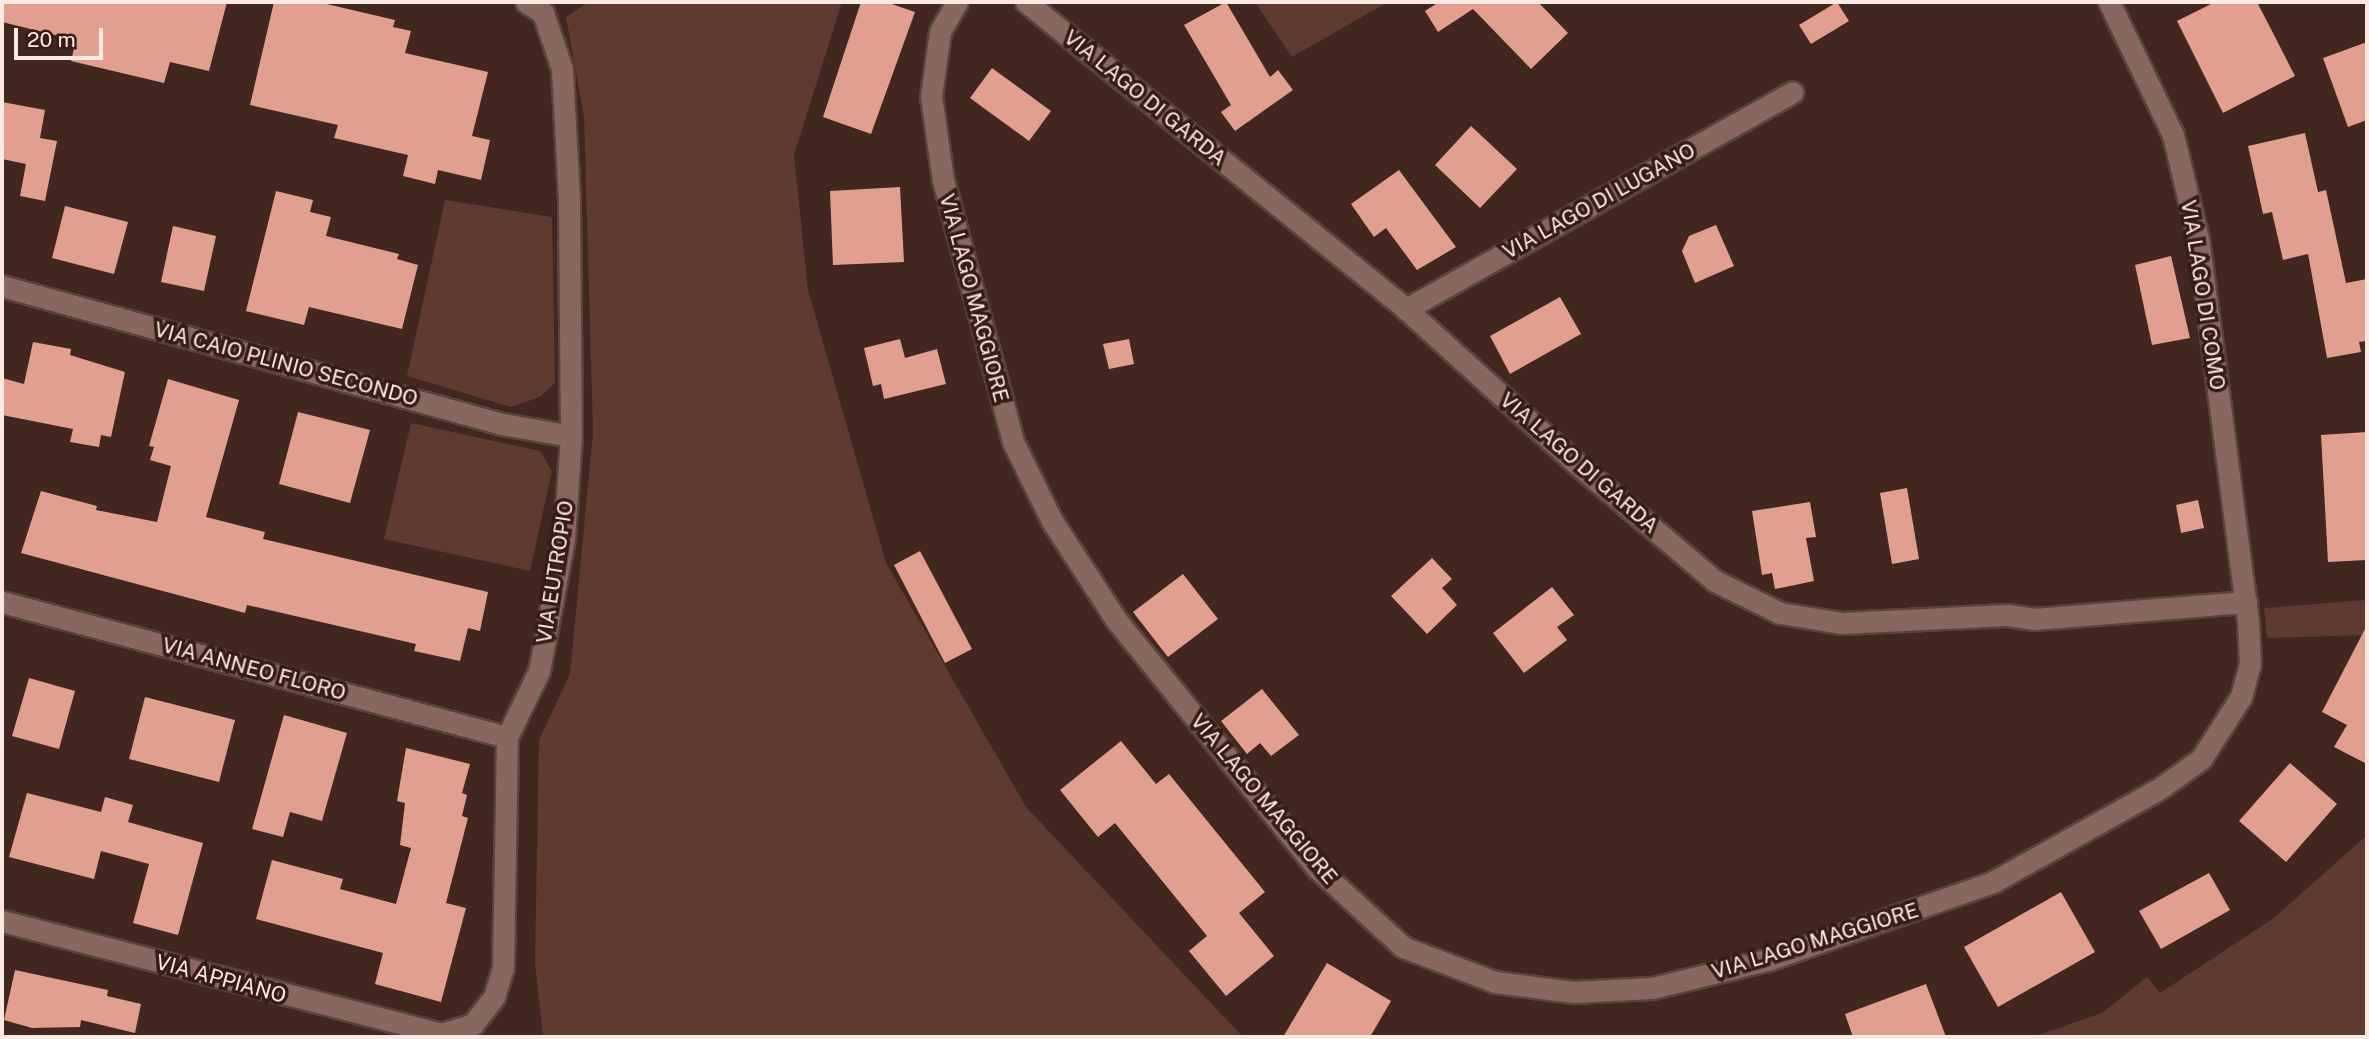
<!DOCTYPE html>
<html>
<head>
<meta charset="utf-8">
<style>
	body { margin:0 }
	#map { position:relative; width:2369px; height:1039px; overflow:hidden; background:#422620; font-family:"Public Sans",sans-serif }
	div>[style] { position:absolute }
	[style*='--x'] { left:calc(var(--x)*1px); top:calc(var(--y)*1px); width:calc(var(--w)*1px); rotate:calc(var(--a)*1deg) }
	.green>* { inset:0; background:#5e3a31 }
	.building>* { inset:0; background:#e29f8f }
	.roads { filter:drop-shadow(2px 0 #5a433e) drop-shadow(-2px 0 #5a433e) drop-shadow(0 2px #5a433e) drop-shadow(0 -2px #5a433e) }
	.minor>* { height:21px; margin:-10.5px; padding:0 10.5px; transform-origin:10.5px; border-radius:10.5px; background:#88675f }
	span { translate:-50% -50%; white-space:nowrap; text-align:center; line-height:1.15; -webkit-text-stroke:7px #371c16; paint-order:stroke }
	.street-label { font-size:21px; color:#fce9e4 }
	.frame { position:absolute; inset:0; border:4px solid #fce9e4; pointer-events:none }
	.scale { position:absolute; left:14px; top:28px; width:89px; height:32px; box-sizing:border-box; border:4px solid #fce9e4; border-top:0; padding-left:9px; font-size:21px; line-height:24px; white-space:nowrap; color:#fce9e4; -webkit-text-stroke:5px #371c16; paint-order:stroke }
</style>
</head>
<body>
<div id="map">
	<div class="green">
		<i style="clip-path:polygon(589px 2px,842px 2px,794px 155px,808px 290px,886px 563px,1026px 807px,1243px 1037px,543px 1037px,535px 963px,539px 740px,570px 674px,593px 432px,584px 117px,566px 17px)"></i>
		<i style="clip-path:polygon(1255px 2px,1388px 2px,1292px 57px)"></i>
		<i style="clip-path:polygon(445px 200px,552px 217px,555px 383px,540px 397px,511px 407px,407px 376px)"></i>
		<i style="clip-path:polygon(411px 423px,540px 451px,552px 471px,530px 571px,384px 539px)"></i>
		<i style="clip-path:polygon(2367px 600px,2367px 635px,2267px 638px,2264px 608px)"></i>
		<i style="clip-path:polygon(2367px 835px,2367px 1037px,2033px 1037px,2102px 1013px,2147px 977px,2160px 993px,2274px 918px)"></i>
	</div>
	<div class="building">
		<i style="clip-path:polygon(2px 2px,227px 2px,209px 71px,170px 62px,164px 83px,71px 61px,76px 40px,2px 22px)"></i>
		<i style="clip-path:polygon(274px 2px,318px 2px,395px 20px,393px 27px,411px 31px,405px 53px,488px 72px,472px 136px,490px 140px,481px 180px,438px 170px,435px 184px,403px 176px,408px 155px,334px 138px,338px 125px,250px 105px)"></i>
		<i style="clip-path:polygon(861px 2px,886px 2px,915px 12px,871px 134px,823px 117px)"></i>
		<i style="clip-path:polygon(1226px 2px,1270px 77px,1278px 70px,1293px 90px,1235px 131px,1221px 112px,1231px 105px,1184px 25px)"></i>
		<i style="clip-path:polygon(1439px 2px,1538px 2px,1568px 33px,1531px 69px,1473px 9px,1438px 32px,1425px 11px)"></i>
		<i style="clip-path:polygon(1837px 2px,1849px 21px,1811px 44px,1799px 25px)"></i>
		<i style="clip-path:polygon(2215px 2px,2257px 2px,2295px 76px,2223px 113px,2177px 21px)"></i>
		<i style="clip-path:polygon(2367px 42px,2367px 120px,2348px 127px,2323px 58px)"></i>
		<i style="clip-path:polygon(992px 68px,1051px 111px,1029px 141px,970px 98px)"></i>
		<i style="clip-path:polygon(2px 102px,45px 110px,40px 138px,57px 141px,45px 201px,20px 196px,26px 164px,2px 159px)"></i>
		<i style="clip-path:polygon(1471px 126px,1517px 169px,1480px 208px,1435px 165px)"></i>
		<i style="clip-path:polygon(2305px 133px,2318px 192px,2326px 190px,2346px 283px,2367px 279px,2367px 341px,2359px 342px,2361px 352px,2327px 358px,2308px 254px,2283px 260px,2272px 212px,2263px 214px,2248px 146px)"></i>
		<i style="clip-path:polygon(1399px 170px,1456px 247px,1417px 270px,1386px 228px,1374px 237px,1351px 204px)"></i>
		<i style="clip-path:polygon(900px 187px,904px 262px,833px 265px,830px 191px)"></i>
		<i style="clip-path:polygon(276px 191px,313px 200px,310px 212px,331px 217px,326px 236px,399px 254px,397px 259px,418px 265px,402px 329px,309px 307px,304px 325px,246px 311px)"></i>
		<i style="clip-path:polygon(65px 206px,128px 222px,114px 274px,52px 258px)"></i>
		<i style="clip-path:polygon(1716px 225px,1734px 266px,1695px 283px,1682px 251px,1689px 236px)"></i>
		<i style="clip-path:polygon(173px 226px,216px 236px,204px 291px,161px 282px)"></i>
		<i style="clip-path:polygon(2171px 256px,2190px 338px,2152px 345px,2135px 265px)"></i>
		<i style="clip-path:polygon(1560px 297px,1581px 334px,1510px 374px,1490px 336px)"></i>
		<i style="clip-path:polygon(900px 339px,905px 358px,937px 349px,946px 384px,884px 399px,881px 384px,873px 386px,864px 348px)"></i>
		<i style="clip-path:polygon(1129px 339px,1134px 364px,1109px 369px,1103px 344px)"></i>
		<i style="clip-path:polygon(33px 342px,71px 349px,70px 355px,125px 372px,111px 437px,101px 435px,99px 447px,70px 442px,73px 429px,2px 415px,2px 378px,24px 384px)"></i>
		<i style="clip-path:polygon(168px 379px,239px 400px,206px 517px,265px 532px,263px 539px,488px 592px,480px 631px,468px 628px,460px 661px,414px 651px,416px 644px,247px 605px,245px 613px,21px 553px,41px 491px,97px 506px,96px 510px,157px 522px,171px 466px,150px 460px,154px 447px,149px 446px)"></i>
		<i style="clip-path:polygon(298px 412px,370px 430px,350px 503px,279px 484px)"></i>
		<i style="clip-path:polygon(2367px 432px,2367px 560px,2328px 562px,2321px 435px)"></i>
		<i style="clip-path:polygon(1907px 488px,1919px 559px,1892px 564px,1880px 493px)"></i>
		<i style="clip-path:polygon(2198px 500px,2204px 528px,2181px 533px,2176px 505px)"></i>
		<i style="clip-path:polygon(1810px 502px,1816px 537px,1806px 538px,1814px 581px,1775px 589px,1772px 573px,1762px 575px,1752px 511px)"></i>
		<i style="clip-path:polygon(920px 551px,972px 649px,945px 663px,894px 565px)"></i>
		<i style="clip-path:polygon(1432px 558px,1452px 579px,1442px 588px,1457px 605px,1427px 634px,1391px 596px)"></i>
		<i style="clip-path:polygon(1183px 574px,1218px 619px,1168px 657px,1133px 612px)"></i>
		<i style="clip-path:polygon(1552px 587px,1574px 615px,1557px 627px,1567px 640px,1524px 673px,1493px 633px)"></i>
		<i style="clip-path:polygon(2367px 625px,2367px 764px,2334px 747px,2347px 725px,2322px 712px)"></i>
		<i style="clip-path:polygon(29px 678px,75px 691px,59px 749px,12px 736px)"></i>
		<i style="clip-path:polygon(1262px 689px,1299px 735px,1271px 756px,1260px 743px,1247px 754px,1221px 721px)"></i>
		<i style="clip-path:polygon(145px 697px,235px 720px,219px 782px,129px 759px)"></i>
		<i style="clip-path:polygon(284px 715px,347px 733px,322px 821px,290px 812px,283px 837px,252px 829px)"></i>
		<i style="clip-path:polygon(1121px 741px,1156px 784px,1169px 774px,1265px 892px,1239px 913px,1274px 956px,1226px 996px,1189px 951px,1207px 936px,1115px 823px,1098px 837px,1060px 790px)"></i>
		<i style="clip-path:polygon(406px 748px,470px 764px,462px 793px,467px 795px,462px 816px,468px 818px,446px 903px,466px 908px,441px 1002px,375px 984px,383px 953px,256px 919px,272px 860px,343px 879px,340px 889px,396px 904px,411px 848px,400px 845px,405px 803px,397px 801px)"></i>
		<i style="clip-path:polygon(2290px 763px,2337px 804px,2286px 862px,2239px 821px)"></i>
		<i style="clip-path:polygon(27px 793px,101px 812px,105px 797px,133px 805px,128px 822px,203px 843px,178px 935px,133px 923px,149px 864px,101px 851px,94px 879px,9px 857px)"></i>
		<i style="clip-path:polygon(2209px 873px,2230px 910px,2161px 949px,2139px 911px)"></i>
		<i style="clip-path:polygon(2061px 892px,2095px 952px,1998px 1007px,1964px 947px)"></i>
		<i style="clip-path:polygon(1327px 963px,1391px 1001px,1370px 1037px,1283px 1037px)"></i>
		<i style="clip-path:polygon(15px 970px,108px 990px,107px 996px,141px 1004px,135px 1033px,81px 1020px,80px 1027px,32px 1028px,4px 1020px)"></i>
		<i style="clip-path:polygon(1926px 984px,1946px 1037px,1853px 1037px,1845px 1014px)"></i>
	</div>
	<div class="roads">
		<div class="minor">
			<i style="--x:957;--y:2;--w:34;--a:120"></i>
			<i style="--x:940;--y:32;--w:65;--a:98"></i>
			<i style="--x:931;--y:96;--w:85;--a:81.9"></i>
			<i style="--x:943;--y:180;--w:271;--a:75"></i>
			<i style="--x:1013;--y:442;--w:88;--a:63.7"></i>
			<i style="--x:1052;--y:521;--w:119;--a:57"></i>
			<i style="--x:1117;--y:621;--w:319;--a:51"></i>
			<i style="--x:1318;--y:869;--w:115;--a:42.5"></i>
			<i style="--x:1403;--y:947;--w:98;--a:20.8"></i>
			<i style="--x:1495;--y:982;--w:79;--a:7.3"></i>
			<i style="--x:1573;--y:992;--w:79;--a:-2.9"></i>
			<i style="--x:1652;--y:988;--w:122;--a:-13.7"></i>
			<i style="--x:1771;--y:959;--w:235;--a:-19.1"></i>
			<i style="--x:1993;--y:882;--w:190;--a:-29.3"></i>
			<i style="--x:2159;--y:789;--w:52;--a:-35.5"></i>
			<i style="--x:2201;--y:759;--w:74;--a:-57.2"></i>
			<i style="--x:2241;--y:697;--w:34;--a:-75"></i>
			<i style="--x:2250;--y:664;--w:42;--a:-92.7"></i>
			<i style="--x:2248;--y:622;--w:386;--a:-97.4"></i>
			<i style="--x:2198;--y:239;--w:107;--a:-103.5"></i>
			<i style="--x:2173;--y:135;--w:148;--a:-115.7"></i>
			<i style="--x:1026;--y:2;--w:489;--a:38.9"></i>
			<i style="--x:1406;--y:309;--w:231;--a:42.2"></i>
			<i style="--x:1577;--y:464;--w:181;--a:40.3"></i>
			<i style="--x:1715;--y:581;--w:72;--a:26.2"></i>
			<i style="--x:1780;--y:613;--w:63;--a:9.2"></i>
			<i style="--x:1842;--y:623;--w:165;--a:-2.8"></i>
			<i style="--x:2007;--y:615;--w:27;--a:8"></i>
			<i style="--x:2034;--y:619;--w:213;--a:-4.6"></i>
			<i style="--x:2;--y:286;--w:519;--a:15.43"></i>
			<i style="--x:502;--y:424;--w:70;--a:9.9"></i>
			<i style="--x:1406;--y:309;--w:443;--a:-29.3"></i>
			<i style="--x:2;--y:602;--w:523;--a:14.97"></i>
			<i style="--x:2;--y:921;--w:453;--a:14.4"></i>
			<i style="--x:441;--y:1034;--w:34;--a:-17"></i>
			<i style="--x:473;--y:1024;--w:34;--a:-52"></i>
			<i style="--x:494;--y:997;--w:30;--a:-73"></i>
			<i style="--x:503;--y:968;--w:231;--a:-89"></i>
			<i style="--x:507;--y:737;--w:73;--a:-64.1"></i>
			<i style="--x:539;--y:671;--w:134;--a:-79.3"></i>
			<i style="--x:564;--y:539;--w:103;--a:-86.1"></i>
			<i style="--x:571;--y:436;--w:237;--a:-90.5"></i>
			<i style="--x:569;--y:199;--w:130;--a:-93.1"></i>
			<i style="--x:562;--y:69;--w:59;--a:-108.7"></i>
			<i style="--x:543;--y:13;--w:20;--a:-147"></i>
		</div>
	</div>
	<div class="street-label">
		<span style="left:1145px;top:98px;rotate:39deg">VIA LAGO DI GARDA</span>
		<span style="left:1599px;top:201px;rotate:-29deg">VIA LAGO DI LUGANO</span>
		<span style="left:2203px;top:295px;rotate:81deg">VIA LAGO DI COMO</span>
		<span style="left:974px;top:298px;rotate:75deg">VIA LAGO MAGGIORE</span>
		<span style="left:286px;top:364px;rotate:15deg">VIA CAIO PLINIO SECONDO</span>
		<span style="left:1579px;top:463px;rotate:41deg">VIA LAGO DI GARDA</span>
		<span style="left:555px;top:572px;rotate:-81deg">VIA EUTROPIO</span>
		<span style="left:254px;top:669px;rotate:15deg">VIA ANNEO FLORO</span>
		<span style="left:1264px;top:799px;rotate:50deg">VIA LAGO MAGGIORE</span>
		<span style="left:1815px;top:941px;rotate:-17deg">VIA LAGO MAGGIORE</span>
		<span style="left:221px;top:979px;rotate:15deg">VIA APPIANO</span>
	</div>
	<div class="frame"></div>
	<div class="scale">20 m</div>
</div>
</body>
</html>
